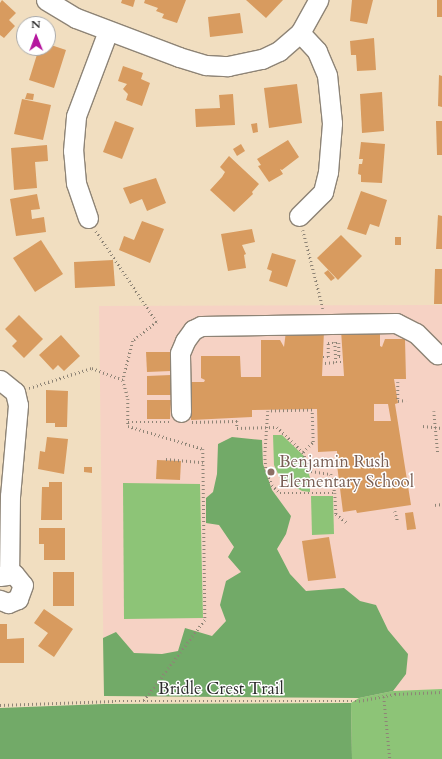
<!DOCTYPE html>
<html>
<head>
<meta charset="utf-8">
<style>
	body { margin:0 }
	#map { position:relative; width:442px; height:759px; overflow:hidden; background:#f1dec0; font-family:Cardo,serif }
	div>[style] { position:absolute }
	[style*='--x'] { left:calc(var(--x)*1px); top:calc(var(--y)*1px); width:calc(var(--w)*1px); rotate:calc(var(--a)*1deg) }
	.built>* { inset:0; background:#f6d2c4 }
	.green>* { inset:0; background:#8dc477 }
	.forest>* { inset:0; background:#72aa68 }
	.building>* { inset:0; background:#d89b5f }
	.path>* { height:2.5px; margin-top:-1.25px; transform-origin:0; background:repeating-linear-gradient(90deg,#8e8476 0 1px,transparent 0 4px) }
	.roads { filter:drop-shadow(1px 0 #8e8476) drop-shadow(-1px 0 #8e8476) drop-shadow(0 1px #8e8476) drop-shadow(0 -1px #8e8476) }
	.minor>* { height:19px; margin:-9.5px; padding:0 9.5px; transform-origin:9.5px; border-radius:9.5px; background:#fff }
	.dots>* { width:11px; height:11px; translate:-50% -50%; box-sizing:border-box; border:2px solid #fff; border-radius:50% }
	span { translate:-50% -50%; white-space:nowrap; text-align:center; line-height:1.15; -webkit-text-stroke:3px #fff; paint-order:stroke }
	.education-label { font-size:17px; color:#785e54 }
	.left { translate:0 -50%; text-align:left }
	.street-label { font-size:17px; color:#2b2b2b }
	.north { position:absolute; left:16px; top:16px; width:40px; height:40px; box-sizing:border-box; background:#fff; border:1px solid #aaa; border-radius:50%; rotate:359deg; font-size:11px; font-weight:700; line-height:16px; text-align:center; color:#2b2b2b }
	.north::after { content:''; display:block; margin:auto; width:14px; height:18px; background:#b5179e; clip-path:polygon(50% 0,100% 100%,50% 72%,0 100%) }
</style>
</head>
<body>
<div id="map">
	<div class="built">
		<i style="clip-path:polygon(442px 305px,442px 689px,393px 691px,359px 698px,104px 696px,99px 306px)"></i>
	</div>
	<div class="green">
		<i style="clip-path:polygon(273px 435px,282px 435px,304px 456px,310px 478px,310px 492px,302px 491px,280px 478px,274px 465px)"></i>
		<i style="clip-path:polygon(123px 483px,200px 484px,203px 618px,124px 619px)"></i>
		<i style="clip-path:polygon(311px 496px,333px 496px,334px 534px,312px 535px)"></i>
		<i style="clip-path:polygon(442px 689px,442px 759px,352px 759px,351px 703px,359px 698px,393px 691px)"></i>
	</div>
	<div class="forest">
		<i style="clip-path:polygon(232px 437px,262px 440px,263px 464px,272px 490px,291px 516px,286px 534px,277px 549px,290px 574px,306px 591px,344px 588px,360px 601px,376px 605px,388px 630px,408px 654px,406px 674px,393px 691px,359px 698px,104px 696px,103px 638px,116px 632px,134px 653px,162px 654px,178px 651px,185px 628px,212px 636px,226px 621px,220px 605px,226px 581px,241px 572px,228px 557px,234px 547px,219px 525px,206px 523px,206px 498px,213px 492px,217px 474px,218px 444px)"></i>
		<i style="clip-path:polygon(351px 703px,352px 759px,0 759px,0 708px,104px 704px)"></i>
	</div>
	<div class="building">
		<i style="clip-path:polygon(2px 0,16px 13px,9px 20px,15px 26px,4px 38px,0 35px,0 3px)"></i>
		<i style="clip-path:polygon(122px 0,135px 0,133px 7px,121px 3px)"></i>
		<i style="clip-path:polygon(145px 0,186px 0,177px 23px,162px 18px,164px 14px,156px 11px,158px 8px,144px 3px)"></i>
		<i style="clip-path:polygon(246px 0,283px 0,266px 18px)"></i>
		<i style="clip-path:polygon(352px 0,373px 0,367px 24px,350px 21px)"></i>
		<i style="clip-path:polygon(437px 0,442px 0,442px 17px,437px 17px)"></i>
		<i style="clip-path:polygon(240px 13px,243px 33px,210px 37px,208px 17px)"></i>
		<i style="clip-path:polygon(374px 38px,376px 70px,357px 71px,356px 55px,351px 55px,350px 41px)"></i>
		<i style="clip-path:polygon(48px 44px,66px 50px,54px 88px,29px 80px,39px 48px,48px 48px)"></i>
		<i style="clip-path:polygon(123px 66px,143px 73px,141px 79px,150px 83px,142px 106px,126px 100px,128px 94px,123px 89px,127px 84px,118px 81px)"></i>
		<i style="clip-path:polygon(439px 75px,442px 76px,442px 107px,438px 106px)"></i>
		<i style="clip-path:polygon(297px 84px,302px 123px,269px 128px,264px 88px)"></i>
		<i style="clip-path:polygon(382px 92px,384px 131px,362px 133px,360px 94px)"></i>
		<i style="clip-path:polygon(27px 93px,34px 94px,33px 100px,25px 99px)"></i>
		<i style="clip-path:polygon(233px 94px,235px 125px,196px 127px,195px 109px,220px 108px,219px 95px)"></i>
		<i style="clip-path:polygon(22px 99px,51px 105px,43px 140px,14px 134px)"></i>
		<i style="clip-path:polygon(115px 121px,134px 128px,122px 159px,103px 152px)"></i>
		<i style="clip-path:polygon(436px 121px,442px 121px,442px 155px,437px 155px)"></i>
		<i style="clip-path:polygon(257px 123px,258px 132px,253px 133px,251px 124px)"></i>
		<i style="clip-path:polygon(288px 140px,299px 157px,282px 170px,280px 169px,283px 174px,269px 182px,258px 166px,261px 165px,257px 159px)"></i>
		<i style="clip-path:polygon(361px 142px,385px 144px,382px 183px,361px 182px,361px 175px,358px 174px,359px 164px,362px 164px,363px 159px,359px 159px)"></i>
		<i style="clip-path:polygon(241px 144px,245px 151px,237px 156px,233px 149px)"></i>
		<i style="clip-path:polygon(47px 145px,48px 161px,35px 162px,37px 188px,14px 190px,11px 148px)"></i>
		<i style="clip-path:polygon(229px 156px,259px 184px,252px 192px,253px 194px,234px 212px,210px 190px,222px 177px,225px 172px,220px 167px)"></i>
		<i style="clip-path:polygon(156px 178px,166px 203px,147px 211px,142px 199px,130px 204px,123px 188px)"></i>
		<i style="clip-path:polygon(361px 191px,387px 200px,379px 227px,370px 224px,366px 235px,347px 229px)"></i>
		<i style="clip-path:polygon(37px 194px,40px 209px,31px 210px,32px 219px,44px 217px,46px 232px,16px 236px,10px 199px)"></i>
		<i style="clip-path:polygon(438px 215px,442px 216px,442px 249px,436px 249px)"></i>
		<i style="clip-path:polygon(142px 221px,164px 229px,150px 263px,119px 250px,124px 236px,134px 240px)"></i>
		<i style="clip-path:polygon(252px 229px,255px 242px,242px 245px,246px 254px,244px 255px,246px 268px,228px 271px,221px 234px)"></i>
		<i style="clip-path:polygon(341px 235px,362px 256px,338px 280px,317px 258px)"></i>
		<i style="clip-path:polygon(395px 237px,401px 237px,401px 245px,395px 245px)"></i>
		<i style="clip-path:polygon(41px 240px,63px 274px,35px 292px,13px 258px)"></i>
		<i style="clip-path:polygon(272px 253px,296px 260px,287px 287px,269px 281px,272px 271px,267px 269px)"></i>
		<i style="clip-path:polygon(113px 260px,115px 286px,75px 288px,74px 262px)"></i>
		<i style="clip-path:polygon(435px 269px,442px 269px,442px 304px,434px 304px)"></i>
		<i style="clip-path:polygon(328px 270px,335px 278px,331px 281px,324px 273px)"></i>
		<i style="clip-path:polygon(19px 315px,43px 339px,24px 358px,12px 346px,17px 341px,5px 329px)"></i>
		<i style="clip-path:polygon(evenodd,341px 330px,380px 330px,380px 346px,382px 347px,385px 339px,405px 339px,406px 379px,394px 379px,398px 403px,395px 404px,411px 505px,357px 513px,356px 510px,343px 512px,337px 465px,337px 451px,318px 452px,317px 409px,252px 410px,252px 417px,191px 420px,191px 382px,204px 382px,205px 380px,201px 378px,201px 356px,240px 356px,241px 377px,261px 377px,261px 340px,280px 340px,284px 347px,286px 331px,324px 331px,322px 376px,344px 376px,341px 330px,374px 404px,388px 404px,391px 421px,374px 421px,374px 404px)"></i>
		<i style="clip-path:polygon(61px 335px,80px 356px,64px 371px,58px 365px,53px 370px,39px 355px)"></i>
		<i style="clip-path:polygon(146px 352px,170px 352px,171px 371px,147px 372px)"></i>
		<i style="clip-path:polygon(171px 375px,171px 395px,147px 395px,147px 376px)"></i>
		<i style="clip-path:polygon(46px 390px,68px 391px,67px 427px,55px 427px,55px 423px,46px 423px)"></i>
		<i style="clip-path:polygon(147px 400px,171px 400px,170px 419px,147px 419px)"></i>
		<i style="clip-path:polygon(47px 437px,68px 439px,64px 474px,38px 469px,40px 451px,45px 452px)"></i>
		<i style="clip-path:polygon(157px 460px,181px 461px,180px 480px,156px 479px)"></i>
		<i style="clip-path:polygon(84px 467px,92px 467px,92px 473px,84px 472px)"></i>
		<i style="clip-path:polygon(49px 482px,62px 482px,62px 520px,41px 520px,42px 487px,49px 487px)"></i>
		<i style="clip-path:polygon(413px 512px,416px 529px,407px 530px,405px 513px)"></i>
		<i style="clip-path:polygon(39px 528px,65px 528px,65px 560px,44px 560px,44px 544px,39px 544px)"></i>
		<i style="clip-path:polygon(329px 537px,336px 578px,308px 581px,302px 541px)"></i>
		<i style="clip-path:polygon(53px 572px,74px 572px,74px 606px,53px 606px)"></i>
		<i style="clip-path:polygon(44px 609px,73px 629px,54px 657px,38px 646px,48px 633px,34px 623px)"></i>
		<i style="clip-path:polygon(0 624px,7px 624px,7px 639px,24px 638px,24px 663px,0 663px)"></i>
	</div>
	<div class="path">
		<i style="--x:303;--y:230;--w:81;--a:75.6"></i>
		<i style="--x:96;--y:231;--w:110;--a:56.2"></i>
		<i style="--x:157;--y:322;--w:31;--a:142"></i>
		<i style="--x:133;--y:341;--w:40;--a:104.4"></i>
		<i style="--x:123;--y:380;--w:20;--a:75"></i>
		<i style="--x:128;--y:399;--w:27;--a:90"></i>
		<i style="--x:128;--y:426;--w:78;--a:17"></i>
		<i style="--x:203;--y:449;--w:171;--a:89.3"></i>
		<i style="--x:205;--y:620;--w:101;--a:127"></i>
		<i style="--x:335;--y:342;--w:20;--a:87"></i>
		<i style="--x:336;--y:362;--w:6;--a:0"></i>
		<i style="--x:323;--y:357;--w:5;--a:0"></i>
		<i style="--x:328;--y:357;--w:14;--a:-90"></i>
		<i style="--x:328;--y:343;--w:11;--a:0"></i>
		<i style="--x:339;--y:343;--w:14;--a:90"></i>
		<i style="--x:339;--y:357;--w:3;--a:0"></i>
		<i style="--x:325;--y:363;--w:11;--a:-5"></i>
		<i style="--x:398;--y:382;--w:19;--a:90"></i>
		<i style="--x:398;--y:401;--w:8;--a:-7"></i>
		<i style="--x:29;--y:388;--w:66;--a:-17.6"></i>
		<i style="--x:92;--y:368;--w:33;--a:21"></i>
		<i style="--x:434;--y:411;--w:43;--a:84.7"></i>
		<i style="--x:128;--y:422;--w:41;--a:0"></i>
		<i style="--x:192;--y:422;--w:45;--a:-1.3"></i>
		<i style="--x:237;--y:421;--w:7;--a:90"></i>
		<i style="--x:237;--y:428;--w:40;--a:-1.4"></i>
		<i style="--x:277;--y:427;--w:36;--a:44"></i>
		<i style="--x:303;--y:452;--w:21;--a:67"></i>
		<i style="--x:311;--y:471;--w:20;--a:9"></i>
		<i style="--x:331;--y:474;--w:19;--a:78"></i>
		<i style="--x:423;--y:426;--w:19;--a:6"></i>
		<i style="--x:303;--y:452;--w:14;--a:-45"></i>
		<i style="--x:313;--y:442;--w:32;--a:-92"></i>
		<i style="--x:312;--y:410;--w:44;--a:178.7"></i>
		<i style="--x:268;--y:411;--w:44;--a:93.9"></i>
		<i style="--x:265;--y:455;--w:15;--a:86"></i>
		<i style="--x:266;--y:470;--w:16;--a:68"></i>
		<i style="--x:272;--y:485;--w:11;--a:45"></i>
		<i style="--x:280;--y:493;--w:55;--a:0"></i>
		<i style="--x:335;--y:493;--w:21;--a:87"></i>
		<i style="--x:336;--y:514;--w:14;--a:39"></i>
		<i style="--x:166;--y:459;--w:37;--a:5"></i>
		<i style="--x:435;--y:505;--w:7;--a:-8"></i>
		<i style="--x:395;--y:511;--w:11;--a:75"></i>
		<i style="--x:384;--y:697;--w:62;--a:84.5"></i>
		<i style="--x:0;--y:705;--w:115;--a:-2"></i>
		<i style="--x:115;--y:701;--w:244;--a:0"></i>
		<i style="--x:359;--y:701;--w:37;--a:-11"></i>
		<i style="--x:395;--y:694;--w:47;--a:-2.4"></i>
	</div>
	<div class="roads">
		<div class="minor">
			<i style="--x:46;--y:0;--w:35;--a:31"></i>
			<i style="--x:76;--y:18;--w:110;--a:20.7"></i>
			<i style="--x:179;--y:57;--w:28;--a:17"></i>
			<i style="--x:206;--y:65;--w:22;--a:3"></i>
			<i style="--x:228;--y:66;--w:35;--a:-12"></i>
			<i style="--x:262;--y:59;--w:19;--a:-25"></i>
			<i style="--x:279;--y:51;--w:28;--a:-41"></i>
			<i style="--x:300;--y:33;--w:38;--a:-61"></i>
			<i style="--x:299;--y:216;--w:34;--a:-45"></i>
			<i style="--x:323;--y:192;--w:21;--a:-76"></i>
			<i style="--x:328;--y:172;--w:49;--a:-85.3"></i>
			<i style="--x:332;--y:123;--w:48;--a:-95.9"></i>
			<i style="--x:327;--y:75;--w:26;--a:-113"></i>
			<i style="--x:317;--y:51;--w:25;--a:-133"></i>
			<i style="--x:88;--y:218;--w:37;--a:-109"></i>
			<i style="--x:76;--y:183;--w:32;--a:-95"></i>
			<i style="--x:73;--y:151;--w:35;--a:-85"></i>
			<i style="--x:76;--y:116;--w:91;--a:-69.4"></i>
			<i style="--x:0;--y:380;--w:19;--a:39"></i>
			<i style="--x:15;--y:392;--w:13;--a:77"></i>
			<i style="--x:18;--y:405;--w:91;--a:95"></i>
			<i style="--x:10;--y:496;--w:77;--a:90.7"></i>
			<i style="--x:181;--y:412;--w:59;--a:-91"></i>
			<i style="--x:180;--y:353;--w:13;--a:-67"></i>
			<i style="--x:185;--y:341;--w:14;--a:-54"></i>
			<i style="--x:193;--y:330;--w:9;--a:-27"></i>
			<i style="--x:201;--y:326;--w:195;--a:-0.9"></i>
			<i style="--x:396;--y:323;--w:22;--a:27"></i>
			<i style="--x:416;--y:333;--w:30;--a:45"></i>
			<i style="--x:0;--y:576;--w:14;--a:-8"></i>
			<i style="--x:14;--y:574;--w:14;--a:51"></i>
			<i style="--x:23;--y:585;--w:15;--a:110"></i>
			<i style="--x:18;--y:599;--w:11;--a:158"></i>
			<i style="--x:8;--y:603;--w:9;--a:-159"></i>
		</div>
	</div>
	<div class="dots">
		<i style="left:271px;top:472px;background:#8d6e63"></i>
	</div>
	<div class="education-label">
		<span class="left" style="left:279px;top:472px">Benjamin Rush<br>Elementary School</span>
	</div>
	<div class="street-label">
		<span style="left:221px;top:689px">Bridle Crest Trail</span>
	</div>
	<div class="north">N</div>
</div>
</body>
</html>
